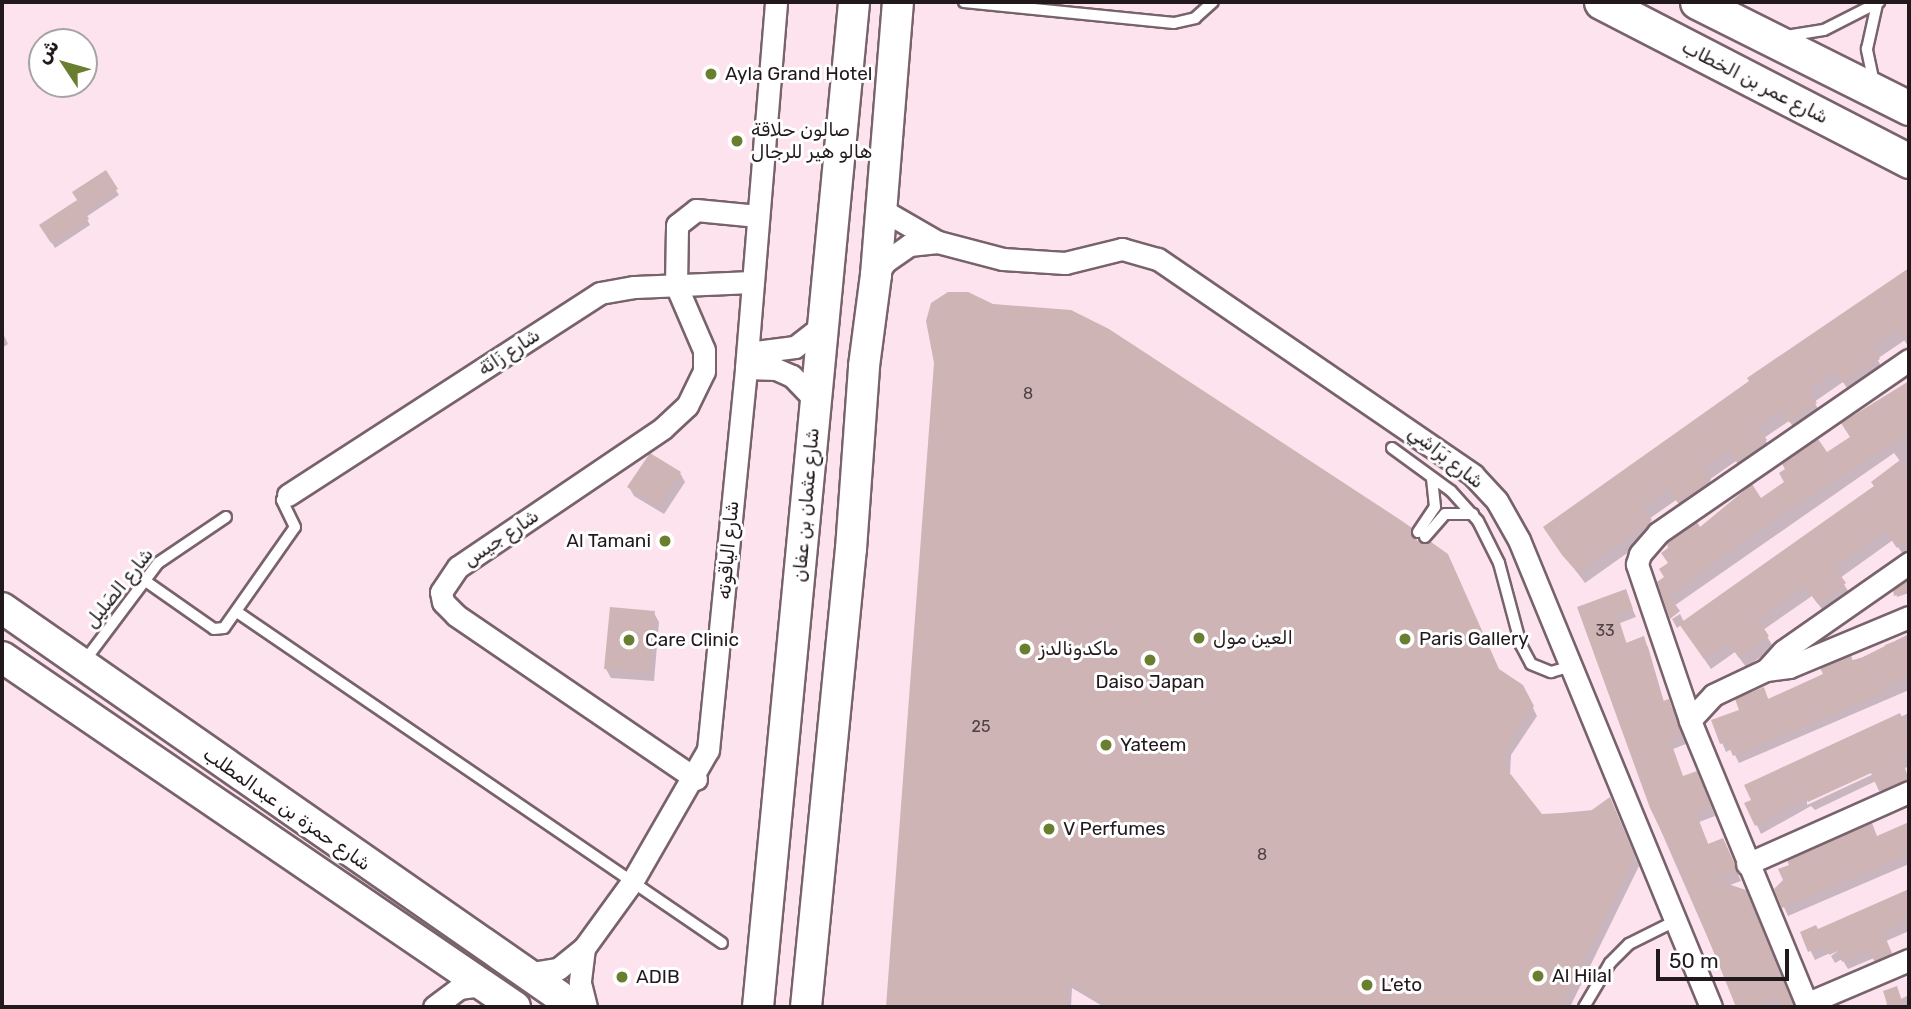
<!DOCTYPE html>
<html>
<head>
<meta charset="utf-8">
<style>
	body { margin:0 }
	#map { position:relative; width:1911px; height:1009px; overflow:hidden; background:#fce3ee; font-family:Rubik,"Noto Sans Arabic",sans-serif }
	div>[style] { position:absolute }
	[style*='--x'] { left:calc(var(--x)*1px); top:calc(var(--y)*1px); width:calc(var(--w)*1px); rotate:calc(var(--a)*1deg) }
	.shadow>* { inset:0; background:#0003 }
	.building>* { inset:0; background:#cfb4b5 }
	.roads { filter:drop-shadow(2px 0 #78626c) drop-shadow(-2px 0 #78626c) drop-shadow(0 2px #78626c) drop-shadow(0 -2px #78626c) }
	.lane>* { height:10px; margin:-5px; padding:0 5px; transform-origin:5px; border-radius:5px; background:#fff }
	.street>* { height:21px; margin:-10.5px; padding:0 10.5px; transform-origin:10.5px; border-radius:10.5px; background:#fff }
	.secondary>* { height:30px; margin:-15px; padding:0 15px; transform-origin:15px; border-radius:15px; background:#fff }
	.primary>* { height:33px; margin:-16.5px; padding:0 16.5px; transform-origin:16.5px; border-radius:16.5px; background:#fff }
	.dots>* { width:19px; height:19px; translate:-50% -50%; box-sizing:border-box; border:4px solid #fff; border-radius:50% }
	span { translate:-50% -50%; white-space:nowrap; text-align:center; line-height:1.15; -webkit-text-stroke:6px #fff; paint-order:stroke }
	.number-label { font-size:16px; color:#4d4043 }
	.number-label span { -webkit-text-stroke-width:0 }
	.poi-label { font-size:19px; color:#22191d }
	.left { translate:0 -50%; text-align:left }
	.right { translate:-100% -50%; text-align:right }
	.street-label { font-size:19px; color:#22191d }
	.frame { position:absolute; inset:0; border:4px solid #22191d; pointer-events:none }
	.north { position:absolute; left:28px; top:28px; width:70px; height:70px; box-sizing:border-box; background:#fff; border:2px solid #a7a3a5; border-radius:50%; rotate:306deg; font-size:19px; font-weight:700; line-height:28px; text-align:center; color:#22191d }
	.north::after { content:''; display:block; margin:auto; width:24px; height:32px; background:#6a7e2f; clip-path:polygon(50% 0,100% 100%,50% 72%,0 100%) }
	.scale { position:absolute; left:1656px; top:949px; width:133px; height:32px; box-sizing:border-box; border:4px solid #22191d; border-top:0; padding-left:9px; font-size:21px; line-height:24px; white-space:nowrap; color:#22191d; -webkit-text-stroke:5px #fff; paint-order:stroke }
</style>
</head>
<body>
<div id="map">
	<div class="shadow">
		<i style="clip-path:polygon(105px 173px,119px 195px,86px 217px,90px 225px,55px 248px,41px 225px,79px 201px)"></i>
		<i style="clip-path:polygon(1909px 270px,1909px 347px,1905px 340px,1877px 359px,1885px 372px,1851px 394px,1843px 382px,1814px 402px,1822px 415px,1797px 432px,1789px 421px,1764px 438px,1773px 453px,1744px 473px,1736px 461px,1709px 480px,1717px 493px,1686px 514px,1676px 500px,1649px 519px,1657px 532px,1585px 583px,1552px 539px,1752px 382px,1750px 378px)"></i>
		<i style="clip-path:polygon(2px 331px,8px 344px,2px 348px)"></i>
		<i style="clip-path:polygon(936px 363px,1410px 529px,1500px 671px,1527px 696px,1537px 716px,1511px 755px,1510px 775px,1541px 815px,1614px 808px,1639px 866px,1570px 1007px,1104px 1007px,1072px 988px,1071px 1007px,889px 1007px)"></i>
		<i style="clip-path:polygon(1909px 383px,1909px 554px,1905px 557px,1893px 540px,1840px 578px,1850px 594px,1825px 613px,1812px 596px,1763px 630px,1774px 648px,1746px 667px,1735px 652px,1711px 669px,1681px 625px,1677px 628px,1672px 619px,1680px 614px,1684px 622px,1876px 487px,1900px 461px,1894px 453px,1674px 606px,1670px 616px,1666px 578px,1670px 564px,1700px 529px,1760px 500px,1852px 438px,1843px 424px)"></i>
		<i style="clip-path:polygon(680px 473px,685px 482px,664px 514px,634px 496px,629px 487px)"></i>
		<i style="clip-path:polygon(1909px 580px,1909px 593px,1897px 597px,1895px 591px)"></i>
		<i style="clip-path:polygon(1625px 592px,1636px 617px,1620px 623px,1627px 645px,1643px 639px,1648px 647px,1664px 702px,1673px 709px,1686px 744px,1673px 749px,1683px 778px,1701px 781px,1715px 816px,1699px 822px,1709px 846px,1727px 849px,1741px 881px,1727px 886px,1750px 901px,1794px 1007px,1738px 1007px,1651px 808px,1579px 608px)"></i>
		<i style="clip-path:polygon(654px 613px,659px 622px,654px 681px,611px 678px,606px 669px)"></i>
		<i style="clip-path:polygon(1909px 636px,1909px 690px,1739px 763px,1732px 749px,1726px 752px,1713px 721px,1741px 711px,1763px 689px,1769px 700px,1825px 675px,1823px 669px,1887px 650px,1885px 645px)"></i>
		<i style="clip-path:polygon(evenodd,1909px 713px,1909px 766px,1905px 768px,1909px 789px,1886px 799px,1876px 781px,1815px 810px,1811px 806px,1761px 834px,1747px 804px,1753px 801px,1747px 786px,1909px 713px,1878px 767px,1880px 771px,1807px 805px,1807px 801px,1878px 767px)"></i>
		<i style="clip-path:polygon(1909px 824px,1909px 864px,1788px 916px,1776px 889px)"></i>
		<i style="clip-path:polygon(1909px 891px,1909px 931px,1886px 941px,1895px 962px,1880px 968px,1874px 958px,1848px 969px,1842px 959px,1835px 963px,1831px 956px,1845px 946px,1815px 960px,1802px 933px,1818px 931px)"></i>
		<i style="clip-path:polygon(1896px 989px,1901px 999px,1909px 995px,1909px 1007px,1885px 1007px)"></i>
	</div>
	<div class="building">
		<i style="clip-path:polygon(106px 170px,118px 189px,84px 211px,72px 192px)"></i>
		<i style="clip-path:polygon(77px 200px,89px 219px,51px 243px,39px 225px)"></i>
		<i style="clip-path:polygon(1909px 268px,1909px 347px,1897px 330px,1872px 347px,1880px 359px,1843px 383px,1835px 371px,1808px 390px,1817px 403px,1789px 422px,1781px 411px,1757px 426px,1767px 440px,1736px 462px,1728px 450px,1703px 468px,1711px 480px,1678px 503px,1668px 489px,1643px 507px,1652px 520px,1577px 572px,1562px 555px,1543px 527px,1749px 381px,1747px 378px)"></i>
		<i style="clip-path:polygon(948px 292px,968px 292px,993px 304px,1071px 310px,1109px 329px,1399px 519px,1412px 528px,1411px 536px,1420px 543px,1431px 542px,1448px 554px,1499px 669px,1523px 685px,1534px 706px,1507px 746px,1505px 767px,1542px 814px,1589px 812px,1610px 797px,1635px 856px,1561px 1007px,1111px 1007px,1068px 981px,1066px 1007px,886px 1007px,934px 363px,926px 321px,931px 303px)"></i>
		<i style="clip-path:polygon(1909px 381px,1909px 427px,1903px 431px,1906px 436px,1782px 513px,1669px 596px,1680px 611px,1670px 619px,1657px 582px,1664px 577px,1659px 569px,1668px 563px,1661px 553px,1668px 548px,1667px 543px,1697px 522px,1700px 527px,1752px 484px,1761px 498px,1784px 482px,1779px 473px,1785px 469px,1782px 464px,1818px 439px,1827px 452px,1850px 437px,1841px 423px)"></i>
		<i style="clip-path:polygon(650px 453px,681px 472px,659px 507px,627px 487px)"></i>
		<i style="clip-path:polygon(1900px 460px,1909px 473px,1909px 540px,1897px 548px,1885px 531px,1835px 568px,1846px 583px,1818px 604px,1805px 587px,1758px 620px,1769px 636px,1739px 658px,1728px 642px,1704px 659px,1679px 624px,1874px 486px,1871px 482px)"></i>
		<i style="clip-path:polygon(1909px 579px,1909px 591px,1894px 596px,1893px 590px)"></i>
		<i style="clip-path:polygon(1626px 589px,1633px 609px,1616px 615px,1626px 643px,1644px 636px,1663px 701px,1669px 699px,1682px 736px,1670px 740px,1683px 776px,1697px 771px,1711px 807px,1696px 813px,1708px 844px,1723px 838px,1734px 862px,1737px 872px,1716px 880px,1746px 890px,1794px 1007px,1783px 1007px,1778px 997px,1754px 1007px,1736px 1007px,1681px 871px,1650px 808px,1577px 607px)"></i>
		<i style="clip-path:polygon(610px 607px,655px 611px,649px 673px,604px 669px)"></i>
		<i style="clip-path:polygon(1909px 634px,1909px 677px,1884px 687px,1886px 692px,1733px 756px,1727px 742px,1720px 744px,1711px 720px,1739px 710px,1735px 699px,1764px 687px,1768px 699px,1823px 674px,1820px 668px,1851px 655px,1853px 662px)"></i>
		<i style="clip-path:polygon(1900px 713px,1909px 734px,1909px 755px,1901px 759px,1909px 779px,1879px 791px,1871px 773px,1808px 802px,1806px 797px,1755px 826px,1744px 803px,1751px 800px,1744px 785px)"></i>
		<i style="clip-path:polygon(1909px 822px,1909px 854px,1782px 908px,1774px 889px,1783px 880px,1778px 869px,1789px 865px,1787px 860px,1872px 823px,1877px 836px)"></i>
		<i style="clip-path:polygon(1909px 889px,1909px 921px,1883px 932px,1892px 953px,1874px 961px,1869px 950px,1842px 962px,1838px 951px,1829px 955px,1825px 945px,1808px 952px,1800px 932px,1816px 925px,1818px 929px)"></i>
		<i style="clip-path:polygon(1897px 986px,1904px 1007px,1888px 1007px,1883px 991px)"></i>
	</div>
	<div class="roads">
		<div class="lane">
			<i style="--x:964;--y:2;--w:211;--a:5.7"></i>
			<i style="--x:1174;--y:23;--w:22;--a:-13"></i>
			<i style="--x:1195;--y:18;--w:24;--a:-42"></i>
			<i style="--x:1786;--y:36;--w:38;--a:-9"></i>
			<i style="--x:1824;--y:30;--w:62;--a:-27"></i>
			<i style="--x:1874;--y:83;--w:35;--a:-102"></i>
			<i style="--x:1867;--y:49;--w:46;--a:-77.5"></i>
			<i style="--x:1392;--y:448;--w:73;--a:36.1"></i>
			<i style="--x:1451;--y:491;--w:40;--a:48"></i>
			<i style="--x:1478;--y:521;--w:47;--a:63.4"></i>
			<i style="--x:1499;--y:563;--w:85;--a:75"></i>
			<i style="--x:1521;--y:645;--w:21;--a:62"></i>
			<i style="--x:1531;--y:664;--w:22;--a:22"></i>
			<i style="--x:1551;--y:672;--w:19;--a:-16"></i>
			<i style="--x:1418;--y:532;--w:30;--a:-56"></i>
			<i style="--x:1435;--y:507;--w:29;--a:-96"></i>
			<i style="--x:1425;--y:537;--w:30;--a:-49"></i>
			<i style="--x:1445;--y:514;--w:28;--a:0"></i>
			<i style="--x:144;--y:580;--w:85;--a:35"></i>
			<i style="--x:214;--y:629;--w:10;--a:-6"></i>
			<i style="--x:224;--y:628;--w:123;--a:-54.9"></i>
			<i style="--x:295;--y:527;--w:30;--a:-116"></i>
			<i style="--x:282;--y:500;--w:8;--a:-40"></i>
			<i style="--x:237;--y:612;--w:587;--a:34.31"></i>
			<i style="--x:83;--y:663;--w:125;--a:-53.1"></i>
			<i style="--x:158;--y:563;--w:82;--a:-34.1"></i>
			<i style="--x:1584;--y:1007;--w:51;--a:-59.4"></i>
			<i style="--x:1610;--y:963;--w:27;--a:-45"></i>
			<i style="--x:1629;--y:944;--w:51;--a:-26.6"></i>
		</div>
		<div class="street">
			<i style="--x:879;--y:208;--w:68;--a:30"></i>
			<i style="--x:938;--y:242;--w:67;--a:14.7"></i>
			<i style="--x:1003;--y:259;--w:62;--a:3.7"></i>
			<i style="--x:1065;--y:263;--w:59;--a:-13.8"></i>
			<i style="--x:1122;--y:249;--w:37;--a:16"></i>
			<i style="--x:1158;--y:259;--w:382;--a:34.4"></i>
			<i style="--x:1473;--y:475;--w:35;--a:47"></i>
			<i style="--x:1497;--y:501;--w:45;--a:60.6"></i>
			<i style="--x:1519;--y:540;--w:505;--a:67.65"></i>
			<i style="--x:876;--y:275;--w:16;--a:-55"></i>
			<i style="--x:885;--y:262;--w:29;--a:-35"></i>
			<i style="--x:909;--y:245;--w:29;--a:-6"></i>
			<i style="--x:748;--y:353;--w:47;--a:-7.3"></i>
			<i style="--x:795;--y:347;--w:37;--a:-38"></i>
			<i style="--x:746;--y:368;--w:30;--a:2"></i>
			<i style="--x:776;--y:369;--w:17;--a:24"></i>
			<i style="--x:792;--y:376;--w:35;--a:46"></i>
			<i style="--x:288;--y:495;--w:372;--a:-32.9"></i>
			<i style="--x:600;--y:293;--w:35;--a:-10"></i>
			<i style="--x:634;--y:287;--w:119;--a:-2.4"></i>
			<i style="--x:1766;--y:670;--w:25;--a:-48"></i>
			<i style="--x:1783;--y:651;--w:154;--a:-34.9"></i>
			<i style="--x:1690;--y:720;--w:34;--a:-47"></i>
			<i style="--x:1713;--y:695;--w:59;--a:-25.3"></i>
			<i style="--x:1766;--y:670;--w:23;--a:-7"></i>
			<i style="--x:1789;--y:667;--w:130;--a:-22.6"></i>
			<i style="--x:696;--y:779;--w:291;--a:-145.7"></i>
			<i style="--x:456;--y:615;--w:18;--a:-135"></i>
			<i style="--x:443;--y:602;--w:10;--a:-101"></i>
			<i style="--x:441;--y:592;--w:30;--a:-56"></i>
			<i style="--x:458;--y:567;--w:248;--a:-34.1"></i>
			<i style="--x:663;--y:428;--w:33;--a:-43"></i>
			<i style="--x:687;--y:406;--w:39;--a:-64"></i>
			<i style="--x:704;--y:371;--w:21;--a:-90"></i>
			<i style="--x:704;--y:350;--w:71;--a:-113.3"></i>
			<i style="--x:676;--y:285;--w:60;--a:-89"></i>
			<i style="--x:677;--y:225;--w:24;--a:-38"></i>
			<i style="--x:696;--y:210;--w:62;--a:5.5"></i>
			<i style="--x:1747;--y:864;--w:177;--a:-24"></i>
			<i style="--x:584;--y:948;--w:35;--a:97"></i>
			<i style="--x:580;--y:983;--w:25;--a:76"></i>
			<i style="--x:525;--y:974;--w:33;--a:-9"></i>
			<i style="--x:558;--y:969;--w:33;--a:-39"></i>
			<i style="--x:584;--y:948;--w:82;--a:-54"></i>
			<i style="--x:632;--y:882;--w:152;--a:-60.1"></i>
			<i style="--x:708;--y:750;--w:384;--a:-84.3"></i>
			<i style="--x:746;--y:368;--w:367;--a:-85.3"></i>
			<i style="--x:1808;--y:1003;--w:110;--a:-23.1"></i>
			<i style="--x:434;--y:1007;--w:31;--a:-37"></i>
			<i style="--x:459;--y:988;--w:23;--a:-7"></i>
			<i style="--x:1808;--y:1007;--w:310;--a:-112.4"></i>
			<i style="--x:1690;--y:720;--w:165;--a:-108.8"></i>
			<i style="--x:1637;--y:564;--w:10;--a:-73"></i>
			<i style="--x:1640;--y:554;--w:28;--a:-49"></i>
			<i style="--x:1658;--y:533;--w:305;--a:-34.6"></i>
		</div>
		<div class="secondary">
			<i style="--x:2;--y:608;--w:698;--a:34.85"></i>
			<i style="--x:2;--y:657;--w:621;--a:34.3"></i>
			<i style="--x:758;--y:1007;--w:1010;--a:-84.54"></i>
			<i style="--x:806;--y:1007;--w:460;--a:-84.4"></i>
			<i style="--x:851;--y:549;--w:183;--a:-85.9"></i>
			<i style="--x:864;--y:366;--w:92;--a:-82.5"></i>
			<i style="--x:876;--y:275;--w:274;--a:-85.4"></i>
		</div>
		<div class="primary">
			<i style="--x:1601;--y:2;--w:347;--a:27.3"></i>
			<i style="--x:1697;--y:2;--w:237;--a:26.6"></i>
		</div>
	</div>
	<div class="dots">
		<i style="left:711px;top:74px;background:#6a7e2f"></i>
		<i style="left:737px;top:141px;background:#6a7e2f"></i>
		<i style="left:665px;top:541px;background:#6a7e2f"></i>
		<i style="left:1199px;top:638px;background:#6a7e2f"></i>
		<i style="left:1405px;top:639px;background:#6a7e2f"></i>
		<i style="left:629px;top:640px;background:#6a7e2f"></i>
		<i style="left:1025px;top:649px;background:#6a7e2f"></i>
		<i style="left:1150px;top:660px;background:#6a7e2f"></i>
		<i style="left:1106px;top:745px;background:#6a7e2f"></i>
		<i style="left:1049px;top:829px;background:#6a7e2f"></i>
		<i style="left:1538px;top:976px;background:#6a7e2f"></i>
		<i style="left:622px;top:977px;background:#6a7e2f"></i>
		<i style="left:1367px;top:985px;background:#6a7e2f"></i>
	</div>
	<div class="number-label">
		<span style="left:1028px;top:394px">8</span>
		<span style="left:1605px;top:631px">33</span>
		<span style="left:981px;top:727px">25</span>
		<span style="left:1262px;top:855px">8</span>
	</div>
	<div class="poi-label">
		<span class="left" style="left:725px;top:74px">Ayla Grand Hotel</span>
		<span class="left" style="left:751px;top:141px">صالون حلاقة<br>هالو هير للرجال</span>
		<span class="right" style="left:651px;top:541px">Al Tamani</span>
		<span class="left" style="left:1213px;top:638px">العين مول</span>
		<span class="left" style="left:1419px;top:639px">Paris Gallery</span>
		<span class="left" style="left:645px;top:640px">Care Clinic</span>
		<span class="left" style="left:1039px;top:649px">ماكدونالدز</span>
		<span style="left:1150px;top:682px">Daiso Japan</span>
		<span class="left" style="left:1120px;top:745px">Yateem</span>
		<span class="left" style="left:1063px;top:829px">V Perfumes</span>
		<span class="left" style="left:1552px;top:976px">Al Hilal</span>
		<span class="left" style="left:636px;top:977px">ADIB</span>
		<span class="left" style="left:1381px;top:985px">L’eto</span>
	</div>
	<div class="street-label">
		<span style="left:1755px;top:82px;rotate:27deg">شارع عمر بن الخطاب</span>
		<span style="left:509px;top:352px;rotate:-33deg">شارع زَانَة</span>
		<span style="left:1446px;top:457px;rotate:38deg">شارع بَرَاشِي</span>
		<span style="left:806px;top:505px;rotate:-85deg">شارع عثمان بن عفان</span>
		<span style="left:501px;top:538px;rotate:-34deg">شارع جيس</span>
		<span style="left:728px;top:550px;rotate:-85deg">شارع الياقوته</span>
		<span style="left:119px;top:588px;rotate:-51deg">شارع الصَليِل</span>
		<span style="left:287px;top:809px;rotate:35deg">شارع حمزة بن عبدالمطلب</span>
	</div>
	<div class="frame"></div>
	<div class="north">ش</div>
	<div class="scale">50 m</div>
</div>
</body>
</html>
